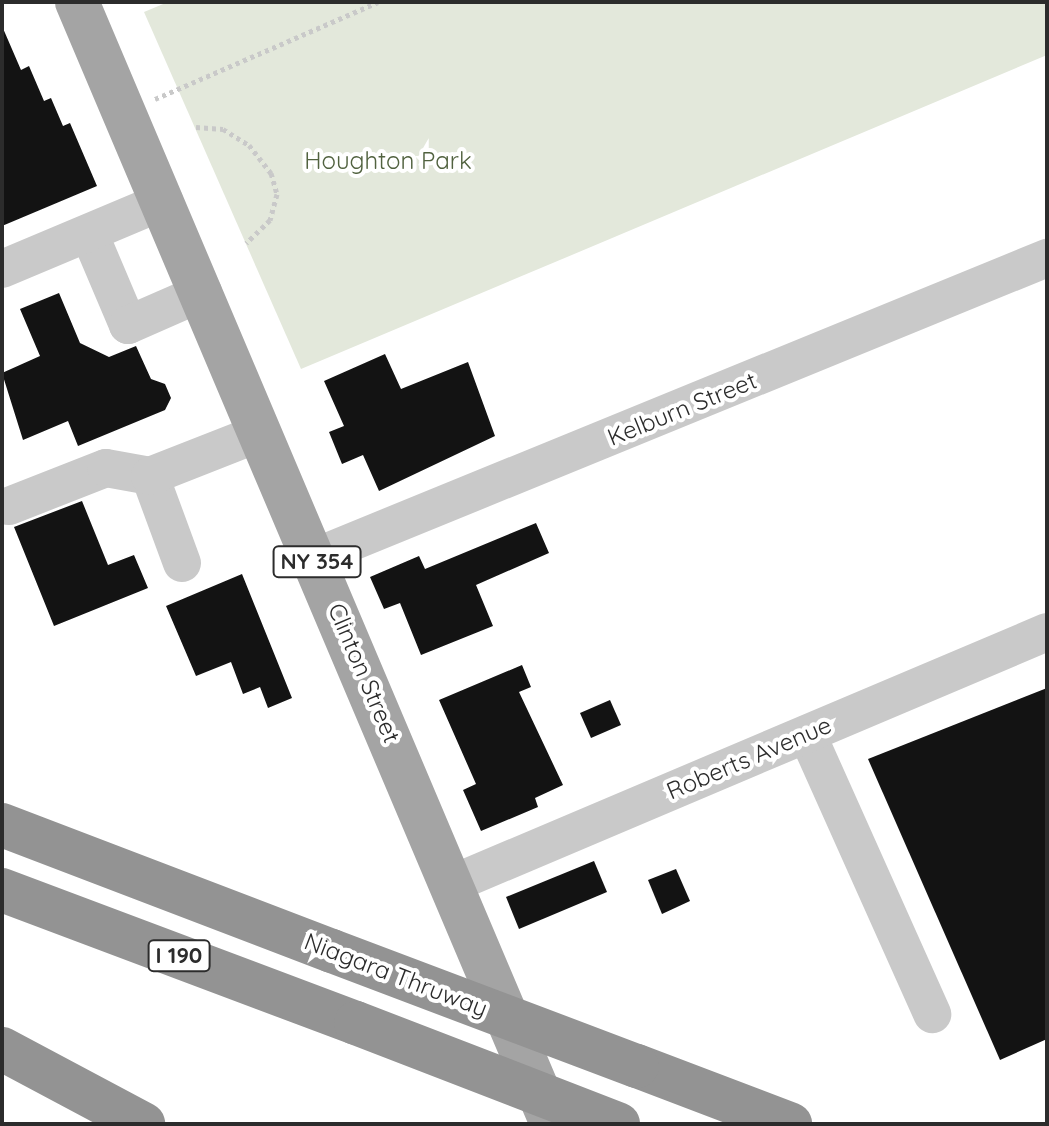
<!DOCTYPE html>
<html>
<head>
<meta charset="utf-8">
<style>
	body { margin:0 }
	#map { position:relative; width:1049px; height:1126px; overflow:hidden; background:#fff; font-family:Quicksand,sans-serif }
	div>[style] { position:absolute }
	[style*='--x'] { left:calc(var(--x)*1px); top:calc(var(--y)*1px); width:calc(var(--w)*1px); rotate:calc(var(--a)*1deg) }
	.green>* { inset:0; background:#e3e8db }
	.building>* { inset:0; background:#131313 }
	.path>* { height:5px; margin-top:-2.5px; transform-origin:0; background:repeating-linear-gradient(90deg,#c9c9c9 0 4px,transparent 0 8px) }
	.minor>* { height:38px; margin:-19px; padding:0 19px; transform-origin:19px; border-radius:19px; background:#c9c9c9 }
	.major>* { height:44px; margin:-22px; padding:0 22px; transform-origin:22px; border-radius:22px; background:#a4a4a4 }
	.highway>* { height:44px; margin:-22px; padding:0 22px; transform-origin:22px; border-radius:22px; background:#939393 }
	.highway-bridge>* { height:44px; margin:-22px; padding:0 22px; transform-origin:22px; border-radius:22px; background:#939393 }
	span { translate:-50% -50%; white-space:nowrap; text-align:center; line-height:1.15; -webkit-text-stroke:8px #fff; paint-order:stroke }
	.shield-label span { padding:2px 6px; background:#fff; border:2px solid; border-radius:6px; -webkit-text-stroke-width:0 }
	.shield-label { font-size:22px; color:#2c2c2c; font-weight:700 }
	.park-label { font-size:24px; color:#51623f }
	.street-label { font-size:24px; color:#2c2c2c }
	.frame { position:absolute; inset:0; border:4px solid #2c2c2c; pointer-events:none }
</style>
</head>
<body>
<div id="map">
	<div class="green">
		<i style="clip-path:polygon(168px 2px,1047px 2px,1047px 55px,301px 369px,144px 12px)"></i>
	</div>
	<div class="building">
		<i style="clip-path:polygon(2px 26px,21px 70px,29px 66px,44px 101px,51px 98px,63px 126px,70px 123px,97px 186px,2px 226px)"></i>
		<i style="clip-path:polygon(59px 293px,80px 343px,109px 357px,136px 346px,151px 379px,165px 384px,171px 398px,165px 410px,78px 446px,68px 421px,23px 440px,2px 373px,40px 356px,20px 309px)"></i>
		<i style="clip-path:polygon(385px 354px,401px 389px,468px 362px,495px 436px,379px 491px,363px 455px,342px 464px,329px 432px,344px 426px,324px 381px)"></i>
		<i style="clip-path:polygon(82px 501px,108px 565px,134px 555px,148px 588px,54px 626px,14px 527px)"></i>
		<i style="clip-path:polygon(536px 523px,549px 553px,476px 585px,493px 626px,421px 655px,400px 603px,384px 609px,370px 577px,419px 556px,425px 569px)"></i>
		<i style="clip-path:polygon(242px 574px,292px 698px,268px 708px,260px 687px,243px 694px,231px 662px,196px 676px,166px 606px)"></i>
		<i style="clip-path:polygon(522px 665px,531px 687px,519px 692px,563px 785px,535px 798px,538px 807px,481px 831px,463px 790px,476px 784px,439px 700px)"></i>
		<i style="clip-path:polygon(1047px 688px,1047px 1039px,1000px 1060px,868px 759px)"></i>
		<i style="clip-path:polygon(610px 700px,621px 725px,591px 738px,580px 713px)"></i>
		<i style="clip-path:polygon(594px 861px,607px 892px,519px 929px,506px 897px)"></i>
		<i style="clip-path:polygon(676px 869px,690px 901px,662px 914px,648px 880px)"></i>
	</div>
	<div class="path">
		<i style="--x:155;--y:99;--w:243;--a:-23.5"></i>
		<i style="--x:196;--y:127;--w:27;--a:4"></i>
		<i style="--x:223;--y:129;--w:31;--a:32"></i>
		<i style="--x:249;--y:145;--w:36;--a:52"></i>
		<i style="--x:271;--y:173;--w:22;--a:74"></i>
		<i style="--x:277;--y:194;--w:27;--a:105"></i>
		<i style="--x:270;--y:220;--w:33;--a:136"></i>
	</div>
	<div class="minor">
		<i style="--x:89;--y:233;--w:100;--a:67"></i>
		<i style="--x:128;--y:325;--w:82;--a:-23.7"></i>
		<i style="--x:2;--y:269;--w:176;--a:-22.8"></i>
		<i style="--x:9;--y:506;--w:104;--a:-21.4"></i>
		<i style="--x:106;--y:468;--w:45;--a:10.3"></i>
		<i style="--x:315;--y:557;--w:791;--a:-22.22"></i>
		<i style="--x:182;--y:563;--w:93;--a:-110.2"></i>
		<i style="--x:150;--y:476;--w:120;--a:-21.4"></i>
		<i style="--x:807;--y:734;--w:307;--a:65.9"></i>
		<i style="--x:452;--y:884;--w:646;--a:-22.95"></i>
	</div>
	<div class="major">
		<i style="--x:77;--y:2;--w:1218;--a:67.05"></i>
	</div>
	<div class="highway">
		<i style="--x:2;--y:825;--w:353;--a:20.9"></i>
		<i style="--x:2;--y:890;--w:378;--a:20.6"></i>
		<i style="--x:2;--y:1049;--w:160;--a:28"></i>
		<i style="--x:637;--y:1066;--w:164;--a:20.8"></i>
	</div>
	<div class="highway-bridge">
		<i style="--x:332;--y:951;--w:326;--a:20.7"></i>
		<i style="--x:356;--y:1023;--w:281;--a:21.1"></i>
	</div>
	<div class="shield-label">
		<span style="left:317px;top:562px">NY 354</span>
		<span style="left:179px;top:956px">I 190</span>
	</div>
	<div class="park-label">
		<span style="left:388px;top:161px">Houghton Park</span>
	</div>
	<div class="street-label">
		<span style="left:682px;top:409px;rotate:-22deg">Kelburn Street</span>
		<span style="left:364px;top:673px;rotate:67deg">Clinton Street</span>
		<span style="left:749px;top:758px;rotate:-23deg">Roberts Avenue</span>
		<span style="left:396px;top:975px;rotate:21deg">Niagara Thruway</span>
	</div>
	<div class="frame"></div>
</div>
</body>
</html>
